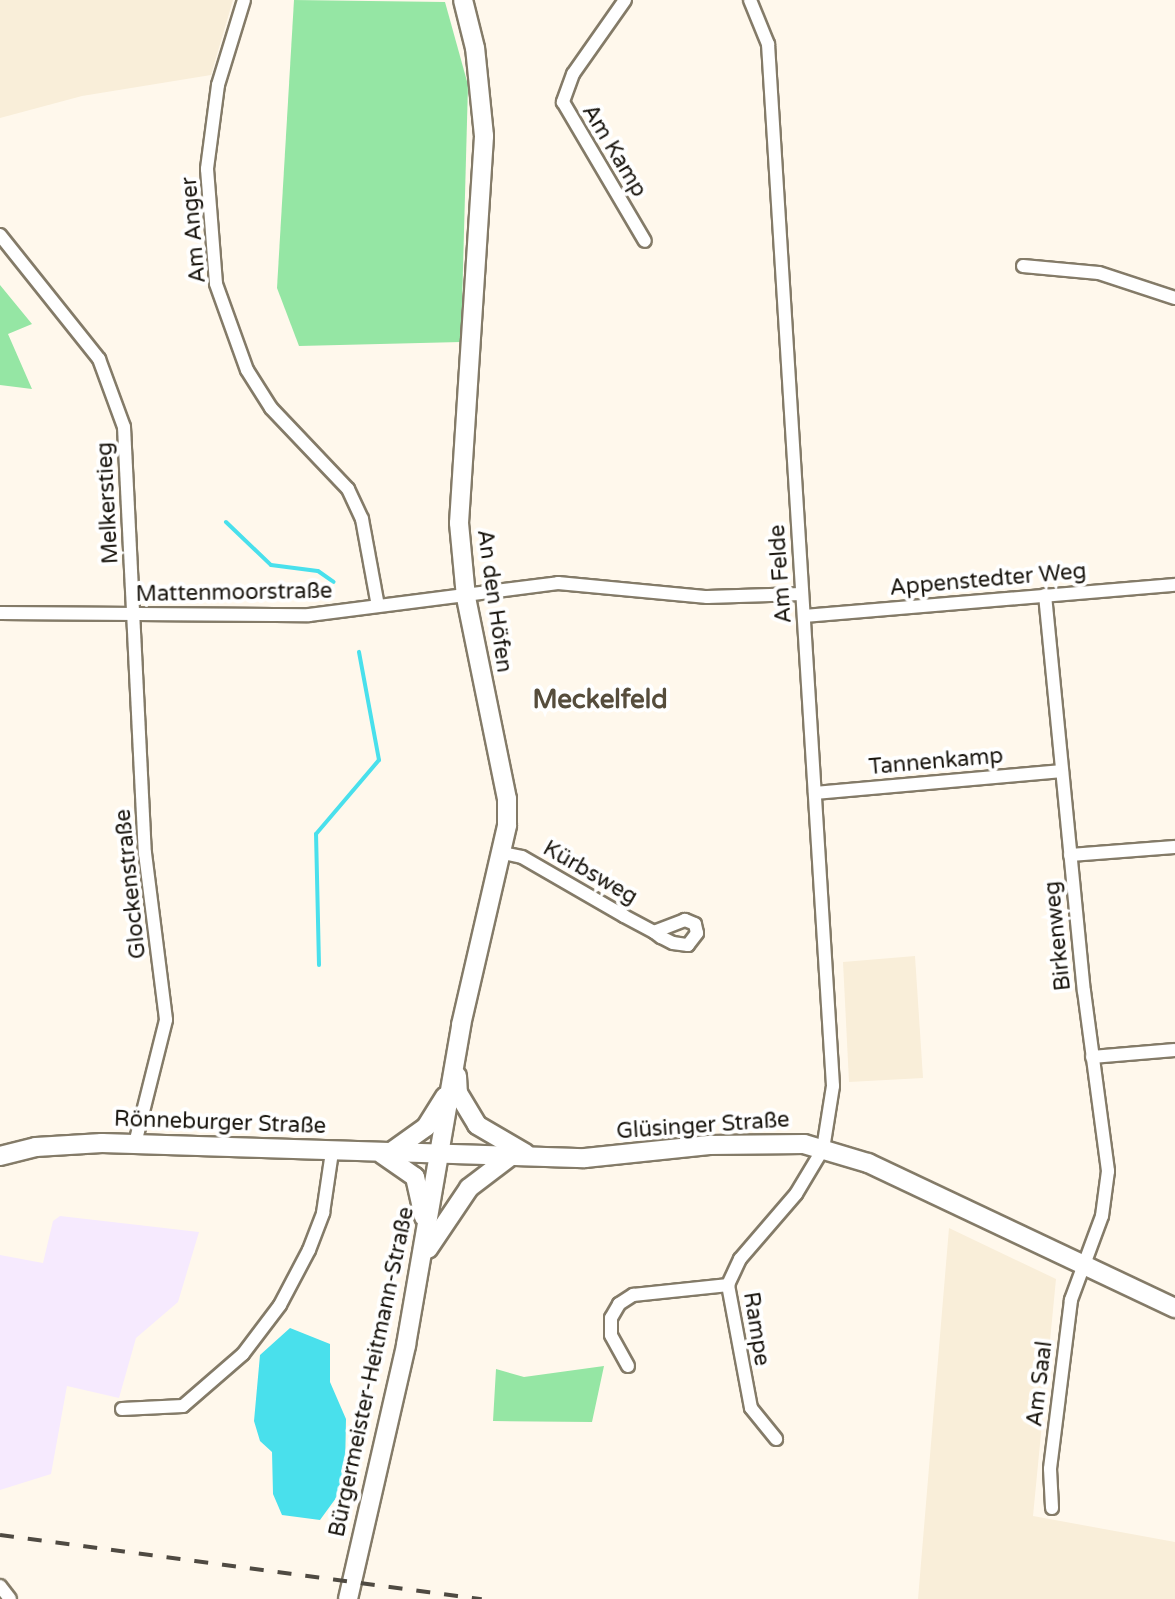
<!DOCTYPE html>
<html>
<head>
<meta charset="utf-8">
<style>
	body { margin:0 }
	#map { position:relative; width:1175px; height:1599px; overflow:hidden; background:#fff8ec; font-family:"Varela Round",sans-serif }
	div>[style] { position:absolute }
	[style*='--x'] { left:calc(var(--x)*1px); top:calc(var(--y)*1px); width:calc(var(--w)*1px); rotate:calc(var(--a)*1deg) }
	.commercial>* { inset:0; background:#f9eed9 }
	.education>* { inset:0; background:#f6eafe }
	.green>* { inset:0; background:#95e6a4 }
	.water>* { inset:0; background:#49e0ec }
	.stream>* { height:4px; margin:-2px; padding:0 2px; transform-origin:2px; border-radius:2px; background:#49e0ec }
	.roads { filter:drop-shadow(2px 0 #847b68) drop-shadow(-2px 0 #847b68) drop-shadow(0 2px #847b68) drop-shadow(0 -2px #847b68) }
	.street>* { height:12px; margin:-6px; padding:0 6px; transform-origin:6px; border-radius:6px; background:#fff }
	.secondary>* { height:18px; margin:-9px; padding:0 9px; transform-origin:9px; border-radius:9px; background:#fff }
	.rail>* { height:4px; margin-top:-2px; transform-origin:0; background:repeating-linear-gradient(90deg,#4f4a42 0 14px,transparent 0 28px) }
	span { translate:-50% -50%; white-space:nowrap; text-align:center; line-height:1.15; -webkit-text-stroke:8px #fff; paint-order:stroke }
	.street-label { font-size:22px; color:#19150e }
	.quarter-label { font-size:26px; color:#564d3c; font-weight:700 }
</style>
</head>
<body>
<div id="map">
	<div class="commercial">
		<i style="clip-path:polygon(0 0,233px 0,211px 75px,82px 96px,0 118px)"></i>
		<i style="clip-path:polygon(915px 956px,923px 1078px,849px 1082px,843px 962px)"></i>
		<i style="clip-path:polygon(949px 1228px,1056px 1279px,1033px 1516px,1175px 1542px,1175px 1599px,918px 1599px)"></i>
	</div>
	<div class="education">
		<i style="clip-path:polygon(60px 1216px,199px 1232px,178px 1302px,136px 1338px,119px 1398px,67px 1386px,51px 1474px,0 1490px,0 1255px,43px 1263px,53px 1221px)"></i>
	</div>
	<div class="green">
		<i style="clip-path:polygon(294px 0,445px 2px,468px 85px,461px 342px,299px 346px,277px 288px)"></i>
		<i style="clip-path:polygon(0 285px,32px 324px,8px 334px,32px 389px,0 385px)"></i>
		<i style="clip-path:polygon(604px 1366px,592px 1422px,493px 1421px,496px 1369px,524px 1377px)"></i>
	</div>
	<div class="water">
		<i style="clip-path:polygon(290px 1328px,330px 1344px,330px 1382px,346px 1419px,345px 1469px,336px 1498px,320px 1520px,282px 1515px,273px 1494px,272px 1452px,260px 1441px,254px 1421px,260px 1355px)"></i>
	</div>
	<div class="stream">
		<i style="--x:226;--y:522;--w:62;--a:43.7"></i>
		<i style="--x:271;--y:565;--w:47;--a:7.3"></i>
		<i style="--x:318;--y:571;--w:19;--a:35"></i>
		<i style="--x:319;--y:965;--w:131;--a:-91.3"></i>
		<i style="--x:316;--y:834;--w:97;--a:-49.6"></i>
		<i style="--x:379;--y:760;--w:110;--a:-100.5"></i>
	</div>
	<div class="roads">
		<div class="street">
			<i style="--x:244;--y:0;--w:89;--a:107"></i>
			<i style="--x:218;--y:85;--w:85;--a:97.5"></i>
			<i style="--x:207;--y:169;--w:115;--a:85.5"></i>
			<i style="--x:216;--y:284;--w:91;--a:70.2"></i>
			<i style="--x:247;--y:370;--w:45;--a:57.7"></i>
			<i style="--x:271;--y:408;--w:112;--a:46.5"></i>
			<i style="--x:348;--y:489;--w:33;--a:65"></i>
			<i style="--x:362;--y:519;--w:88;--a:79.6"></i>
			<i style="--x:625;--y:0;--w:90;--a:125.1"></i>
			<i style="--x:573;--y:74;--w:30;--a:110"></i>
			<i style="--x:563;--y:102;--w:161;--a:59.5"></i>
			<i style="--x:750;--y:0;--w:48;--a:67.8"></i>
			<i style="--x:768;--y:44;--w:1044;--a:86.43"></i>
			<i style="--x:833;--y:1086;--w:64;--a:99"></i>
			<i style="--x:823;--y:1149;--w:52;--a:121"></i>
			<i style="--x:796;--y:1194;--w:86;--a:130.7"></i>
			<i style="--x:740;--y:1259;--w:29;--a:115"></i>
			<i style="--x:728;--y:1285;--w:125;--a:79.4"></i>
			<i style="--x:751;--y:1408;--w:40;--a:51"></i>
			<i style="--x:0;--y:235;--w:159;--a:51.4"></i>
			<i style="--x:99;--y:359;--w:72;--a:69.8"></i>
			<i style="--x:124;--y:427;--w:427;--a:87.2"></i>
			<i style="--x:145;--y:853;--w:168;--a:82.8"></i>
			<i style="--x:166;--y:1020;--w:127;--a:104.1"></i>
			<i style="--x:1023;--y:266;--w:76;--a:5.3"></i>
			<i style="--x:1099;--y:273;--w:80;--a:18.2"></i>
			<i style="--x:1045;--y:595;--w:398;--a:84.4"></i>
			<i style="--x:1084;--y:991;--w:182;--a:82.4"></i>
			<i style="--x:1108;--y:1171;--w:45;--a:97.6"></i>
			<i style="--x:1102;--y:1216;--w:90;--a:110.3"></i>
			<i style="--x:1071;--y:1300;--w:170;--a:97.1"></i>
			<i style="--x:1050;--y:1469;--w:39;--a:87"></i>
			<i style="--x:0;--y:613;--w:309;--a:0.4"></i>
			<i style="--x:309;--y:615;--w:251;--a:-7.3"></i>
			<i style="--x:558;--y:583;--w:150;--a:5.4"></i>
			<i style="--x:707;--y:597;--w:95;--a:-1.8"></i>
			<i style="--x:804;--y:616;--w:372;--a:-4.8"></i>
			<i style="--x:815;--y:793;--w:248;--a:-5.1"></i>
			<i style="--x:503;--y:853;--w:19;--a:12"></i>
			<i style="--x:522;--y:857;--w:118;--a:30"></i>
			<i style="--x:624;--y:916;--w:34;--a:28"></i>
			<i style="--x:654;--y:932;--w:9;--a:36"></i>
			<i style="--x:661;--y:937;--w:13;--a:27"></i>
			<i style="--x:673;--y:943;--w:15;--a:8"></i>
			<i style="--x:688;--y:945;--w:15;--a:-53"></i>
			<i style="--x:697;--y:933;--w:9;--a:-103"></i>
			<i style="--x:695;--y:924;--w:11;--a:-158"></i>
			<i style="--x:685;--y:920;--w:33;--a:159"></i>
			<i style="--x:1070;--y:855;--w:105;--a:-4.4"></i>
			<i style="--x:1092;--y:1057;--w:83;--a:-4.8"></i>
			<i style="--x:628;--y:1366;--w:35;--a:-119"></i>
			<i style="--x:611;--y:1335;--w:17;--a:-90"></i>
			<i style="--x:611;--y:1318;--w:16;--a:-60"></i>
			<i style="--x:619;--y:1304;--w:17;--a:-33"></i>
			<i style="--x:633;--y:1295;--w:96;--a:-6"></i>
			<i style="--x:122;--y:1409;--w:61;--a:-2.8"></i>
			<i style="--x:183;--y:1406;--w:79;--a:-40.9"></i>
			<i style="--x:243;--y:1354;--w:61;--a:-52.9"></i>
			<i style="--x:280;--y:1305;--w:62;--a:-62.2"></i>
			<i style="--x:309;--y:1250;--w:40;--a:-69"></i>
			<i style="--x:323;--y:1213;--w:62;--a:-81.6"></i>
			<i style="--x:0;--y:1586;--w:16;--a:52"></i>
		</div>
		<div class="secondary">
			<i style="--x:457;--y:1076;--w:17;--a:87"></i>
			<i style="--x:458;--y:1093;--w:37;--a:59"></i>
			<i style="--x:477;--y:1125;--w:56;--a:30.3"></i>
			<i style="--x:391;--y:1152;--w:43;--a:-35.5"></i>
			<i style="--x:426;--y:1127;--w:36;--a:-58"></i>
			<i style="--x:382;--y:1154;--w:40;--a:34.9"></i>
			<i style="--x:415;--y:1177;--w:41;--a:77.3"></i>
			<i style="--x:0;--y:1156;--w:37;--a:-14"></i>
			<i style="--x:36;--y:1147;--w:66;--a:-3.5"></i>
			<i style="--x:102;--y:1143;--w:483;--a:1.8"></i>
			<i style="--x:585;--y:1158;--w:125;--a:-6"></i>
			<i style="--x:709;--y:1145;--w:95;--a:-0.6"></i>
			<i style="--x:804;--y:1144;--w:67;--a:16.5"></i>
			<i style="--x:868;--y:1163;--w:340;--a:25.3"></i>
			<i style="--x:428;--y:1249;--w:73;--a:-56.1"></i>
			<i style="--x:469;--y:1188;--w:53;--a:-37.3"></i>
			<i style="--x:348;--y:1599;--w:261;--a:-77.1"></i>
			<i style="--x:406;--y:1345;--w:325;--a:-80.2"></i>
			<i style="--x:461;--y:1025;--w:205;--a:-77"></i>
			<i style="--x:507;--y:825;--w:26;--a:-90"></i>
			<i style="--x:507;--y:799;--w:206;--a:-101.5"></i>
			<i style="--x:466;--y:597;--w:74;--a:-95.4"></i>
			<i style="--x:459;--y:523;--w:388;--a:-86.3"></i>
			<i style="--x:484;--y:136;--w:88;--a:-95.8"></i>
			<i style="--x:475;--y:48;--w:49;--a:-104"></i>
		</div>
	</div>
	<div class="rail">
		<i style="--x:0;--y:1535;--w:486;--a:7.6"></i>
	</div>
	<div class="street-label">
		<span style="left:614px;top:151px;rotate:59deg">Am Kamp</span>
		<span style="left:194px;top:230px;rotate:-95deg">Am Anger</span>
		<span style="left:108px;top:503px;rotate:-93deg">Melkerstieg</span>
		<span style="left:781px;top:574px;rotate:-94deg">Am Felde</span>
		<span style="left:988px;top:580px;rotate:-5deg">Appenstedter Weg</span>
		<span style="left:234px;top:593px;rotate:-1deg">Mattenmoorstraße</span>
		<span style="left:494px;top:601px;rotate:82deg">An den Höfen</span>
		<span style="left:936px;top:762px;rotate:-5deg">Tannenkamp</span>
		<span style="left:590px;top:873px;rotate:30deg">Kürbsweg</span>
		<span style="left:131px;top:884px;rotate:-96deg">Glockenstraße</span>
		<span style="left:1058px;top:936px;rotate:-96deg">Birkenweg</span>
		<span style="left:220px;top:1123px;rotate:2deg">Rönneburger Straße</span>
		<span style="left:703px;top:1126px;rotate:-4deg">Glüsinger Straße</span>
		<span style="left:756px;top:1329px;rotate:81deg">Rampe</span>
		<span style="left:372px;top:1372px;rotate:-78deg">Bürgermeister-Heitmann-Straße</span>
		<span style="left:1040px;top:1384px;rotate:-83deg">Am Saal</span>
	</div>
	<div class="quarter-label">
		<span style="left:600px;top:700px">Meckelfeld</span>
	</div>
</div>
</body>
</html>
